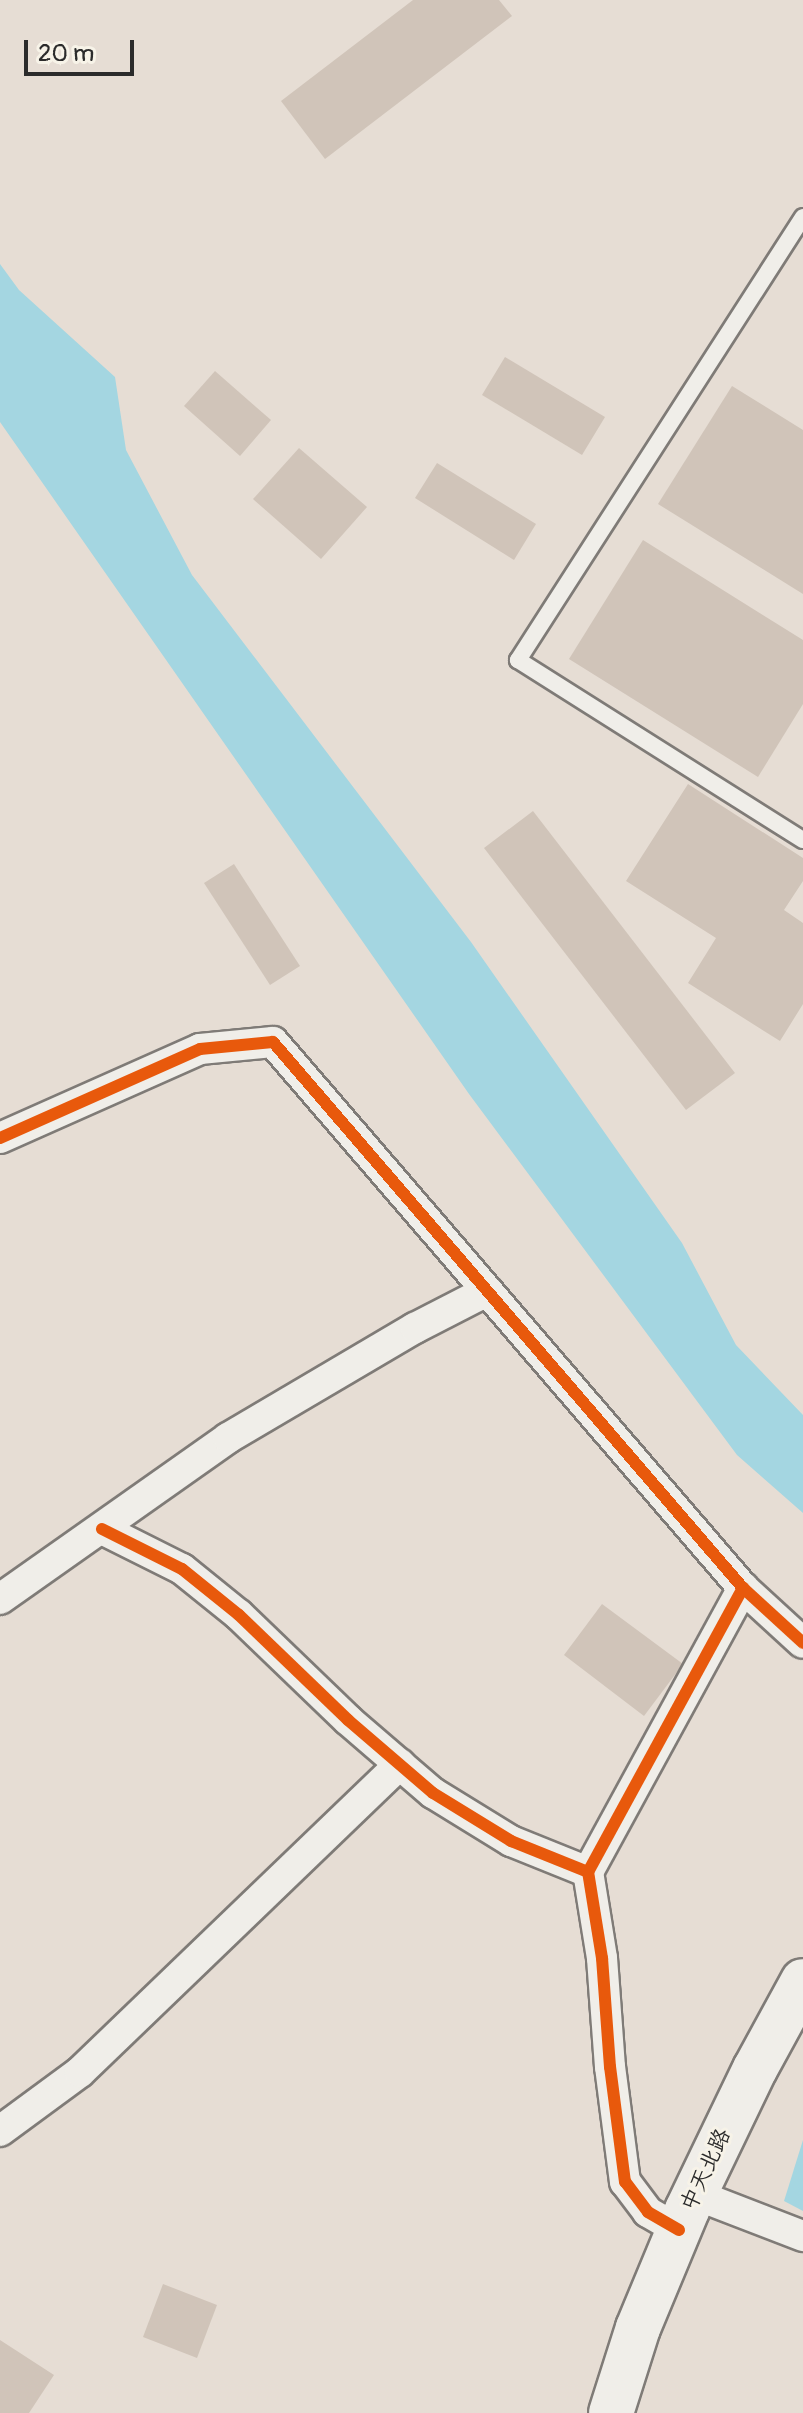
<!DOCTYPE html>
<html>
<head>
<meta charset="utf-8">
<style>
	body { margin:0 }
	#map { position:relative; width:803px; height:2413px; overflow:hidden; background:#e6ddd4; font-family:Pangolin,"LXGW WenKai TC",sans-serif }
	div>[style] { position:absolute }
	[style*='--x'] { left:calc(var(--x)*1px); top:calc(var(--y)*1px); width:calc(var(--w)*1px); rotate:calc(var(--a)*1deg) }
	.water>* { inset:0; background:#a4d6e1 }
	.building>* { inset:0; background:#d0c4b9 }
	.roads { filter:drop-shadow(2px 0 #7f7b77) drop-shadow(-2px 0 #7f7b77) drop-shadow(0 2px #7f7b77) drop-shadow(0 -2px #7f7b77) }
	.lane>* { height:16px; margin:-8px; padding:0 8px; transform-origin:8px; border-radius:8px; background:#f0eee9 }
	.street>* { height:30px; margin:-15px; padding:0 15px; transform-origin:15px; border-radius:15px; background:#f0eee9 }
	.secondary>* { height:44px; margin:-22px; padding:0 22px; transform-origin:22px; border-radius:22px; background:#f0eee9 }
	.cycleway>* { height:12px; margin:-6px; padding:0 6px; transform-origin:6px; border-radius:6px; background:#e8590c }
	span { translate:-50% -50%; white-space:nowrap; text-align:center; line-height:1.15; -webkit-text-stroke:6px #f7f3e8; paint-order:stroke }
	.street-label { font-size:22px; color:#2b2b2b }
	.scale { position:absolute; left:24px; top:40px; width:110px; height:36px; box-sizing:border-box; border:4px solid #2b2b2b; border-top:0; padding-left:10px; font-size:24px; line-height:28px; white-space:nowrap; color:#2b2b2b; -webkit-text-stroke:6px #f7f3e8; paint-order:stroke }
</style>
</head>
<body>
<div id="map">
	<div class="water">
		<i style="clip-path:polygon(0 264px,19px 290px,115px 377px,126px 450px,192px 575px,471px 942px,682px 1243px,736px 1345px,803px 1415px,803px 1513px,737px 1455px,469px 1094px,0 422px)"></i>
		<i style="clip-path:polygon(803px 2140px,803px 2211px,784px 2201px)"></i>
	</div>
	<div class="building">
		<i style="clip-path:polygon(413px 0,499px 0,512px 16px,325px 159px,281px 101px)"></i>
		<i style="clip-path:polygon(505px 357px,605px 417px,582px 455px,482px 395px)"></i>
		<i style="clip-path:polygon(215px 371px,271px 420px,240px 456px,184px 406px)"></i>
		<i style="clip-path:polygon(732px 386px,803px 430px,803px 594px,658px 504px)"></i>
		<i style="clip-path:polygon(299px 448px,367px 507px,321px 559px,253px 499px)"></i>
		<i style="clip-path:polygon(437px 463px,536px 524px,514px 560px,415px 498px)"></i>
		<i style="clip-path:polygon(643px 540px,803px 640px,803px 704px,758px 777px,569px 659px)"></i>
		<i style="clip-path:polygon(688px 784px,803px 858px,803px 881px,784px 910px,803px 923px,803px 1004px,780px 1041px,688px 983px,716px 938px,626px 881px)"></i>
		<i style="clip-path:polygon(533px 811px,735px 1073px,686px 1110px,484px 848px)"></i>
		<i style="clip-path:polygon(234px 864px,300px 966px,270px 985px,204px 883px)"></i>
		<i style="clip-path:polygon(602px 1604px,683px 1664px,644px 1716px,564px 1655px)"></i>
		<i style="clip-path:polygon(163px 2284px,217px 2305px,197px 2358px,143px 2337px)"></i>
		<i style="clip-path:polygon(0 2340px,54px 2375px,29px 2413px,0 2413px)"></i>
	</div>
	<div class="roads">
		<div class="lane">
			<i style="--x:803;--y:217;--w:527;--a:122.75"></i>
			<i style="--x:518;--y:660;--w:337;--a:32.3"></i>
		</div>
		<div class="street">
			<i style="--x:0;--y:1138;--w:219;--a:-24"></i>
			<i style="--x:200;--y:1049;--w:73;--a:-5.5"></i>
			<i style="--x:273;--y:1042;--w:720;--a:49.28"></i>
			<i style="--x:743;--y:1588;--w:81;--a:42.5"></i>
			<i style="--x:102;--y:1529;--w:89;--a:26.6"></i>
			<i style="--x:182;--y:1569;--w:73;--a:38.9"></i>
			<i style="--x:239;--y:1615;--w:151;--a:43.9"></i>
			<i style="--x:348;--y:1720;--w:112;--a:40.7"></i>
			<i style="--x:433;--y:1793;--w:92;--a:31.6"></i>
			<i style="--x:511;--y:1841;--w:83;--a:21.9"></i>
			<i style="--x:0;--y:1599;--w:279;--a:-35.2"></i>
			<i style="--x:228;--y:1438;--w:217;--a:-30.5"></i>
			<i style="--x:415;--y:1328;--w:81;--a:-27.2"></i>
			<i style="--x:0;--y:2131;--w:99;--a:-36.4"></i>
			<i style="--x:80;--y:2072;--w:444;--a:-43.9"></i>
			<i style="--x:694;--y:2194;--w:117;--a:21.1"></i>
			<i style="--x:679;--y:2230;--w:36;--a:-150"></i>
			<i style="--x:648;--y:2212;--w:38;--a:-127"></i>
			<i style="--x:625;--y:2182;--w:116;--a:-97.4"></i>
			<i style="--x:610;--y:2067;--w:109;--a:-94.2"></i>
			<i style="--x:602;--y:1958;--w:87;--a:-99.2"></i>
			<i style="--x:588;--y:1872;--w:324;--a:-61.4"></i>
		</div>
		<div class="secondary">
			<i style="--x:611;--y:2413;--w:89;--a:-72.4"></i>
			<i style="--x:638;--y:2328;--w:128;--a:-67.4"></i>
			<i style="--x:687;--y:2210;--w:157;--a:-64.3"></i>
			<i style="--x:755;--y:2069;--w:100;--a:-61.4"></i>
		</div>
	</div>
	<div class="cycleway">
		<i style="--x:0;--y:1138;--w:219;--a:-24"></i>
		<i style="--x:200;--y:1049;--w:73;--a:-5.5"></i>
		<i style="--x:273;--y:1042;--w:720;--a:49.28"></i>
		<i style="--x:743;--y:1588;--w:81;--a:42.5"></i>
		<i style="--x:102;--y:1529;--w:89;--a:26.6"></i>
		<i style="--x:182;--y:1569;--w:73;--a:38.9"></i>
		<i style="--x:239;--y:1615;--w:151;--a:43.9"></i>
		<i style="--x:348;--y:1720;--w:112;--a:40.7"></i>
		<i style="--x:433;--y:1793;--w:92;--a:31.6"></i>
		<i style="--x:511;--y:1841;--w:83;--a:21.9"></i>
		<i style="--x:679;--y:2230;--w:36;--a:-150"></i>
		<i style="--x:648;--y:2212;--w:38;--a:-127"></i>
		<i style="--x:625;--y:2182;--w:116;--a:-97.4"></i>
		<i style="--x:610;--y:2067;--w:109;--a:-94.2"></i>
		<i style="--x:602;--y:1958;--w:87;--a:-99.2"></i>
		<i style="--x:588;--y:1872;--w:324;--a:-61.4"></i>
	</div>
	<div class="street-label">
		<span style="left:706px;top:2170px;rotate:-65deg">中天北路</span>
	</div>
	<div class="scale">20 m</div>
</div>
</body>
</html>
